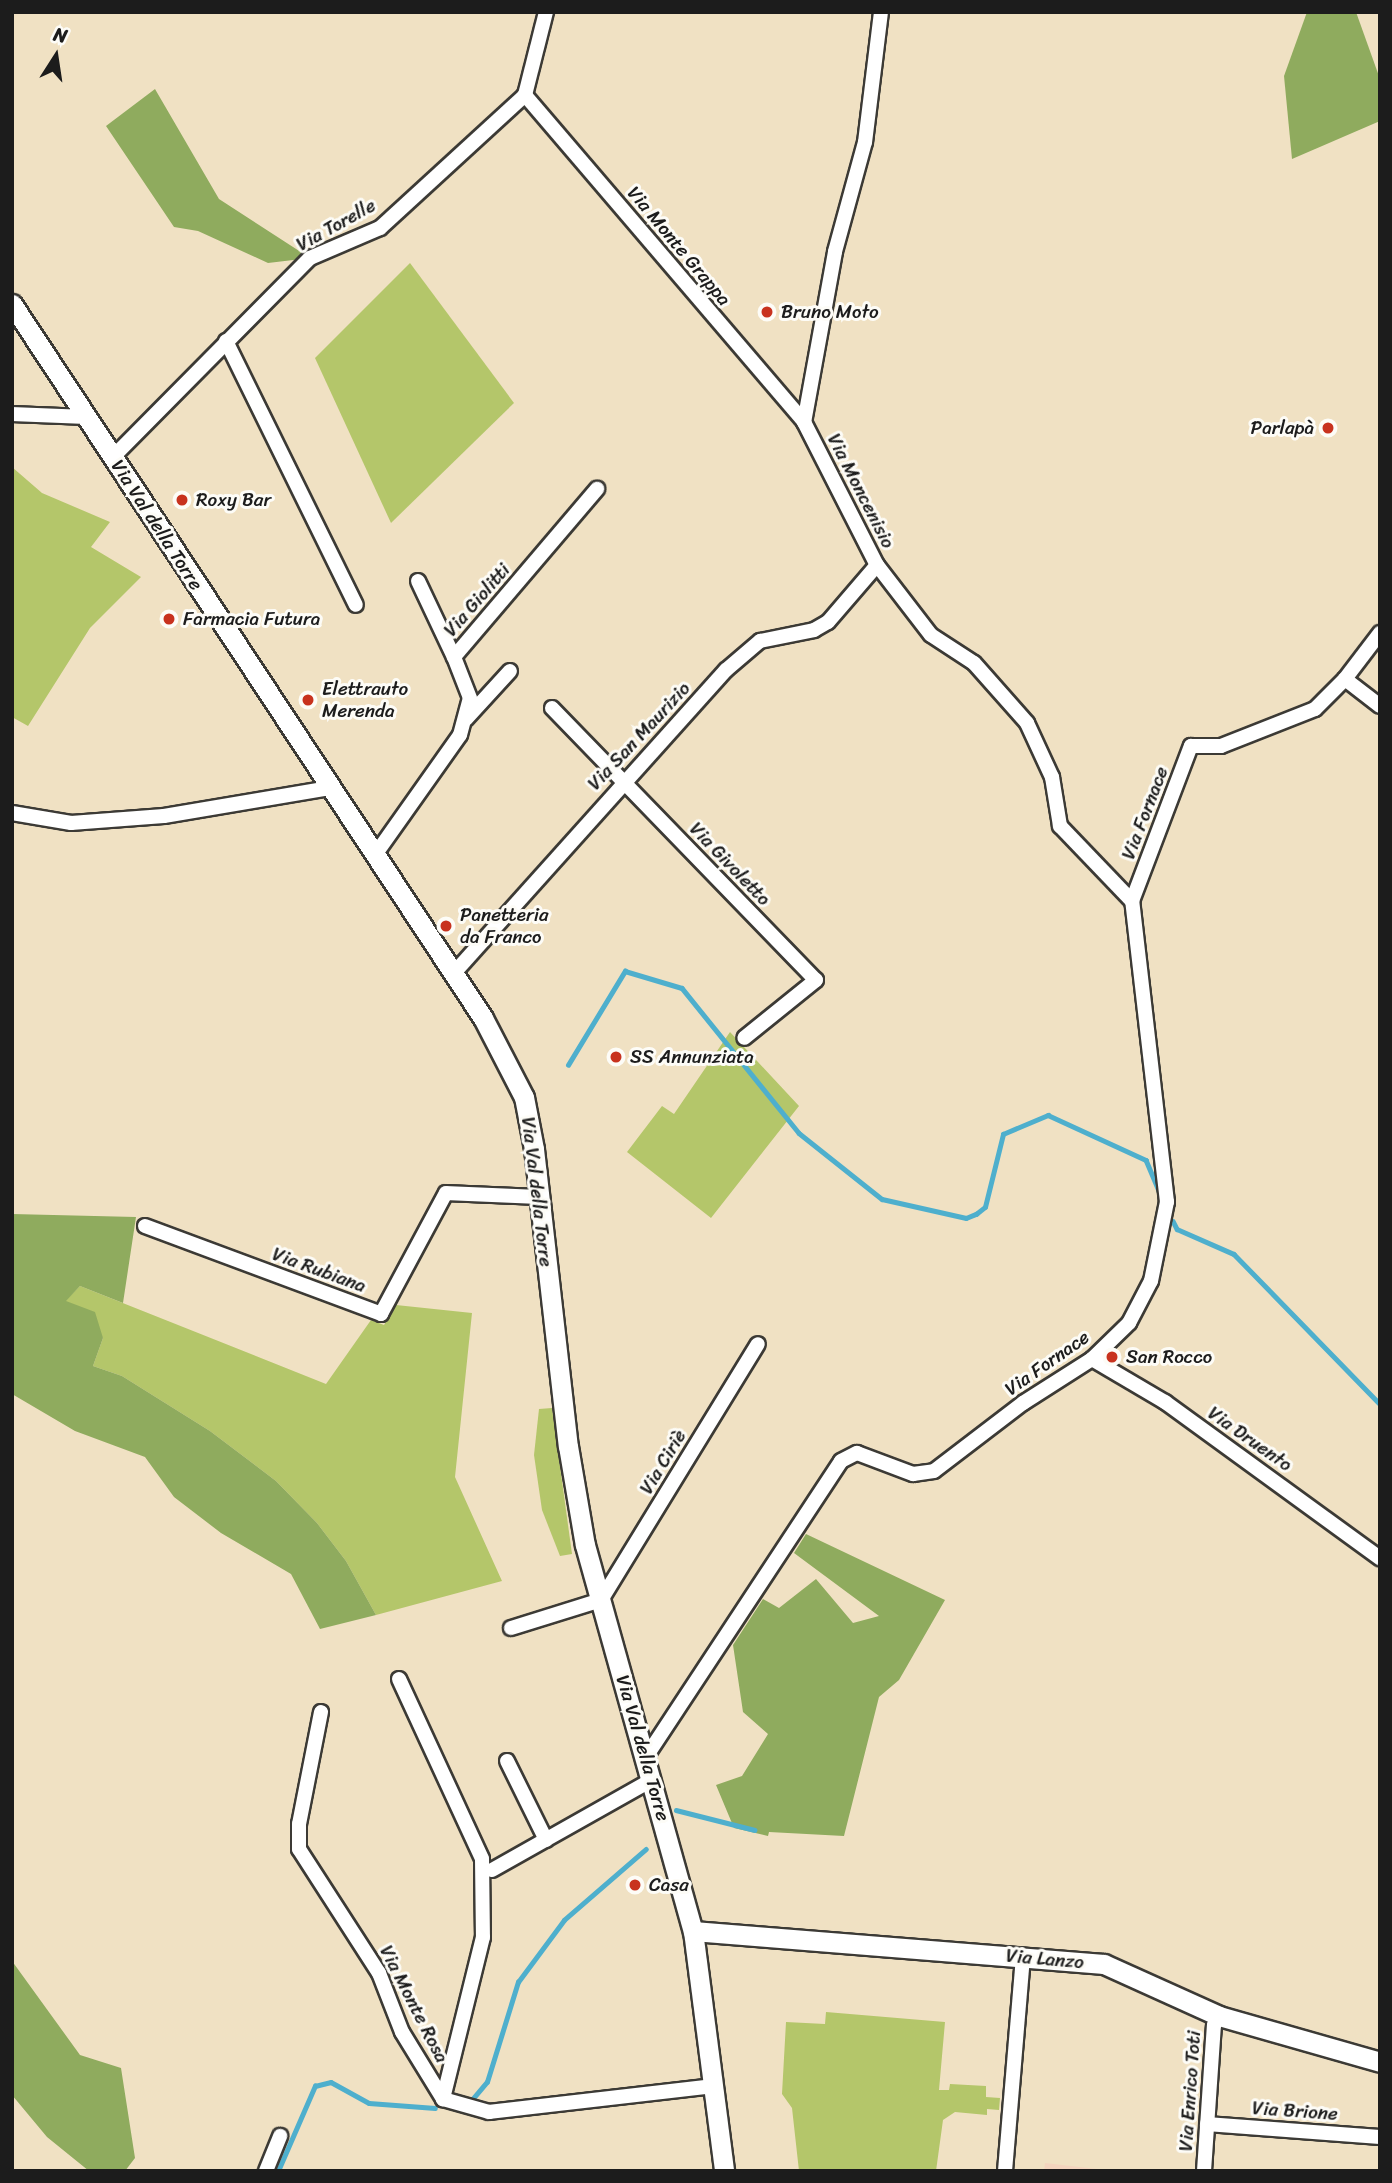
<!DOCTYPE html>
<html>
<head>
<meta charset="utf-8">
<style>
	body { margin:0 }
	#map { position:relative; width:1392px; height:2183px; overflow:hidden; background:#f0e1c3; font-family:Sriracha,sans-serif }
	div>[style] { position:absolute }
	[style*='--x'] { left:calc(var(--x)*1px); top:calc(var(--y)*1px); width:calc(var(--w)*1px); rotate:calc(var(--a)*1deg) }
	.built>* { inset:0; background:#f3d4be }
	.green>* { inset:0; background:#b4c66a }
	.forest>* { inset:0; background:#8fab5e }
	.stream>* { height:4.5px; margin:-2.25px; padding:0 2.25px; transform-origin:2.25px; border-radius:2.25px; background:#4eafcd }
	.roads { filter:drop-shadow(2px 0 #3c3a35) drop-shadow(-2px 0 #3c3a35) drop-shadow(0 2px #3c3a35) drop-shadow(0 -2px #3c3a35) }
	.street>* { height:14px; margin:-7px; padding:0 7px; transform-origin:7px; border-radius:7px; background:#fff }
	.secondary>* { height:19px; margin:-9.5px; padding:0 9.5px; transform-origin:9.5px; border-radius:9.5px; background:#fff }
	.dots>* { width:19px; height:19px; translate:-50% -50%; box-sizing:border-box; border:4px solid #fdfcf7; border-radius:50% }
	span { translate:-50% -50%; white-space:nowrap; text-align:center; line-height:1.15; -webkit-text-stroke:6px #fdfcf7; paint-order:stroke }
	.street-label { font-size:19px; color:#1c1c1c }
	.poi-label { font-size:19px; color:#1c1c1c }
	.left { translate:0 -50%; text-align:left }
	.right { translate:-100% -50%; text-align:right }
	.frame { position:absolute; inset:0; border:14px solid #1c1c1c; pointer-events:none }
	.north { position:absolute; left:21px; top:21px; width:70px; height:70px; -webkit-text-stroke:5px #fdfcf7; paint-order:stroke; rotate:12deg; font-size:19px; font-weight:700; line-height:28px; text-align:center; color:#1c1c1c }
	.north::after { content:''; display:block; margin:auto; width:24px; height:32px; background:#1c1c1c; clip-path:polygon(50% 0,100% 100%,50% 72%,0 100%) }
</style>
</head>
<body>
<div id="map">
	<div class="built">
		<i style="clip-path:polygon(1045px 2163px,1097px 2169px,1099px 2171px,1044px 2171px)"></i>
	</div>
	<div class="green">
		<i style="clip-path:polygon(410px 263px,514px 403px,391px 523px,315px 358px)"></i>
		<i style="clip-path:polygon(12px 467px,42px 493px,110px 522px,91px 547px,141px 577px,90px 628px,28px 726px,12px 717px)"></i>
		<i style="clip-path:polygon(730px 1032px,799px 1106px,711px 1218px,627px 1152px,662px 1106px,674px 1114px)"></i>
		<i style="clip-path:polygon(80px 1286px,326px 1384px,371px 1320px,384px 1325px,396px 1305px,472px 1313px,455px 1477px,502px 1581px,376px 1615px,346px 1561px,317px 1523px,276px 1481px,210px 1431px,122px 1376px,93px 1366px,103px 1338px,65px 1301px)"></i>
		<i style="clip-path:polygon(552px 1408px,572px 1554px,560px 1556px,542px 1510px,534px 1455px,539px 1409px)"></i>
		<i style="clip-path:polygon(826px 2012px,945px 2022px,939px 2090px,949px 2090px,950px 2084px,986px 2086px,986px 2097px,1000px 2098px,999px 2110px,987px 2109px,987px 2115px,955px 2112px,943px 2120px,936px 2171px,799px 2171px,792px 2108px,782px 2094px,786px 2022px,825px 2024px)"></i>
	</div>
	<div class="forest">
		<i style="clip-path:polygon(1307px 12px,1356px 12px,1380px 79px,1380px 121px,1292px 159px,1284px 76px)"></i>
		<i style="clip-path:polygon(155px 89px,219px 199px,310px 258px,268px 263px,198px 231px,174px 227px,106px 126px)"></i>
		<i style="clip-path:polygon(12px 1214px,136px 1217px,123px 1303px,80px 1286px,66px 1301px,95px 1312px,103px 1338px,93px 1366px,122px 1376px,210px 1431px,276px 1481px,317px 1523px,346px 1561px,376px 1615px,320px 1629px,291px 1574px,221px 1533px,174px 1497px,145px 1457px,75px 1431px,12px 1394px)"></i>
		<i style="clip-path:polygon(806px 1534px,945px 1600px,899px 1680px,879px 1697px,844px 1836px,769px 1832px,768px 1836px,734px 1828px,716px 1785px,742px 1776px,768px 1734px,743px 1712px,733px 1645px,763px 1599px,779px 1608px,816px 1579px,853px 1623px,879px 1616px,794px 1553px)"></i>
		<i style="clip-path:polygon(12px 1961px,80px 2055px,121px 2068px,135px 2158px,125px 2171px,89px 2171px,47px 2137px,12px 2095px)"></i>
	</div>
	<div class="stream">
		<i style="--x:568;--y:1065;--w:110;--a:-58.8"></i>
		<i style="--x:625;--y:971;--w:59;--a:16.6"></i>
		<i style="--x:682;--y:988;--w:186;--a:51.1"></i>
		<i style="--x:799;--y:1133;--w:106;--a:38.5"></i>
		<i style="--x:882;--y:1199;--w:86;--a:12.7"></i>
		<i style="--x:966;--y:1218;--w:11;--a:-22"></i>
		<i style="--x:976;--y:1214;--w:11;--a:-38"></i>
		<i style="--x:985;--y:1207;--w:75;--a:-76.1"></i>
		<i style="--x:1003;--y:1134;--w:49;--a:-22.9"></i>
		<i style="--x:1048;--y:1115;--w:108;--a:24.7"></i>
		<i style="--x:1146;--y:1160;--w:33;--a:67"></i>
		<i style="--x:1173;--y:1221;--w:9;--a:63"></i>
		<i style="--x:1177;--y:1229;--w:62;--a:23.7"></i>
		<i style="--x:1234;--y:1254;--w:209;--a:45.8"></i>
		<i style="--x:676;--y:1810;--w:81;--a:14.2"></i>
		<i style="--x:470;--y:2102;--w:26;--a:-50"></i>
		<i style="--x:487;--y:2082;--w:105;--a:-72.8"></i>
		<i style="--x:518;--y:1982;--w:77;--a:-53.4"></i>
		<i style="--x:564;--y:1920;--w:108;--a:-40.9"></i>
		<i style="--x:278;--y:2171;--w:93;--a:-66.5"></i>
		<i style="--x:315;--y:2086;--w:16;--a:-14"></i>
		<i style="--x:331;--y:2082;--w:43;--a:28.9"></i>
		<i style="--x:369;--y:2103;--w:66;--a:4.3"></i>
	</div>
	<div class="roads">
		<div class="street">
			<i style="--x:881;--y:12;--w:131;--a:97"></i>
			<i style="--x:865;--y:142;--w:114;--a:105.3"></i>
			<i style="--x:835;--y:252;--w:173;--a:100.3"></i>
			<i style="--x:804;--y:422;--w:161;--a:63"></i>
			<i style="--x:877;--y:565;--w:88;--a:52.4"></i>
			<i style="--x:931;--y:635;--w:51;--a:33.1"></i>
			<i style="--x:974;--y:663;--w:80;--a:48.5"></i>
			<i style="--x:1027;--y:723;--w:60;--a:65.2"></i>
			<i style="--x:1052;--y:777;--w:50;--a:80.7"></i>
			<i style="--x:1060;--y:826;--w:104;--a:46.2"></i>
			<i style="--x:525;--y:95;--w:430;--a:49.5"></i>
			<i style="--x:226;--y:341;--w:294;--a:63.8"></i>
			<i style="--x:12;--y:414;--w:74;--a:2.3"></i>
			<i style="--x:112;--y:458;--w:281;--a:-45.3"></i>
			<i style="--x:310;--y:258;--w:76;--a:-23.2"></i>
			<i style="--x:380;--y:228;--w:197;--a:-42.5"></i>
			<i style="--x:525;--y:95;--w:86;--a:-75.8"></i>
			<i style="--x:418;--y:581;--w:84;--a:64.7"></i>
			<i style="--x:1345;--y:679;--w:58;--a:-52.7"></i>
			<i style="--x:552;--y:708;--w:379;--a:45.9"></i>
			<i style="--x:816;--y:980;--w:92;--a:141.1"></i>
			<i style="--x:466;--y:719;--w:65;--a:-47.5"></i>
			<i style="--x:12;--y:813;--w:60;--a:9.6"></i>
			<i style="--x:71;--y:823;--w:93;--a:-4.3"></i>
			<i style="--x:164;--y:816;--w:168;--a:-9.6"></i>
			<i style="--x:375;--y:855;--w:147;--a:-54.7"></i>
			<i style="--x:460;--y:735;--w:38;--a:-75"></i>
			<i style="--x:470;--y:698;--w:44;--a:-111.3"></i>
			<i style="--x:454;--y:657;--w:221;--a:-49.6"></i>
			<i style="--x:454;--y:973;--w:407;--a:-48.1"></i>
			<i style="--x:726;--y:670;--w:45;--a:-40.5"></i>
			<i style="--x:760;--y:641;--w:55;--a:-11.5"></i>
			<i style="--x:814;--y:630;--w:16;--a:-30"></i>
			<i style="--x:828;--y:622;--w:75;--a:-49.3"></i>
			<i style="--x:145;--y:1226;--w:252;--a:20.4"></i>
			<i style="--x:381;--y:1314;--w:137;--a:-61.8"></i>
			<i style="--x:446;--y:1193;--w:92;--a:2.5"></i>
			<i style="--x:1092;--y:1359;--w:85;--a:30.5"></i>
			<i style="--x:1165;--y:1402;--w:266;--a:36"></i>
			<i style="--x:511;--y:1628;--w:94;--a:-17.3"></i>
			<i style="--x:601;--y:1600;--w:300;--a:-58.5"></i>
			<i style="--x:399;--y:1679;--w:198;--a:65.2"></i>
			<i style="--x:482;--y:1859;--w:78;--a:89.3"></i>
			<i style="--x:483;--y:1937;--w:167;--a:103.9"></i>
			<i style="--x:321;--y:1712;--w:114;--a:101.1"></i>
			<i style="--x:299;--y:1824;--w:25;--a:90"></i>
			<i style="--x:299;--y:1849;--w:148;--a:57.2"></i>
			<i style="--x:379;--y:1973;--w:63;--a:68.7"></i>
			<i style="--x:402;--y:2032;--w:79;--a:58.5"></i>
			<i style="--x:443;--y:2099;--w:48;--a:15.8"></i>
			<i style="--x:489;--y:2112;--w:226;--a:-6.6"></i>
			<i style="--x:646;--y:1757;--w:354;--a:-56.6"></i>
			<i style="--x:841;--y:1461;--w:18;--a:-27"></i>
			<i style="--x:857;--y:1453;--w:60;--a:20.6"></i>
			<i style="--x:913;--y:1474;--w:21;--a:-8"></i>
			<i style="--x:934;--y:1471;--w:112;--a:-37.4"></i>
			<i style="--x:1023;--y:1403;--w:82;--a:-32.5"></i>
			<i style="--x:1092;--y:1359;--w:52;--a:-44.2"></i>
			<i style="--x:1129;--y:1323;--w:47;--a:-62.4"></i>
			<i style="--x:1151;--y:1281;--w:81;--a:-78.6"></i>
			<i style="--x:1167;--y:1202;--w:303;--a:-96.6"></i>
			<i style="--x:1132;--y:901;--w:166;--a:-69.2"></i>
			<i style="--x:1191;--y:746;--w:30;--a:0"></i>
			<i style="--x:1221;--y:746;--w:101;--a:-21.5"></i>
			<i style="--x:1315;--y:709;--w:42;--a:-45"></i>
			<i style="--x:1345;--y:679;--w:44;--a:37.6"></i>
			<i style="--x:507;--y:1761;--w:88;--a:63.7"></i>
			<i style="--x:492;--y:1870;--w:184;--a:-29.4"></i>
			<i style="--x:1207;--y:2124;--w:173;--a:4.3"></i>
			<i style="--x:266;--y:2171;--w:38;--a:-68"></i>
			<i style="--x:1005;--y:2171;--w:215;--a:-85.2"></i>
			<i style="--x:1204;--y:2171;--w:146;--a:-86.1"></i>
			<i style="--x:1214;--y:2025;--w:10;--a:-61"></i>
		</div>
		<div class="secondary">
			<i style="--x:12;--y:304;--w:855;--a:56.59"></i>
			<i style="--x:483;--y:1018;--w:89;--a:62.6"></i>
			<i style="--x:524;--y:1097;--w:53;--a:79.1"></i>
			<i style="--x:534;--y:1149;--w:299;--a:83.5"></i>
			<i style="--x:568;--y:1446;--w:100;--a:80.3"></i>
			<i style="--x:585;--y:1545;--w:401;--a:74.4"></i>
			<i style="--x:693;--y:1931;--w:242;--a:82.6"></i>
			<i style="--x:693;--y:1931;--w:412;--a:4.6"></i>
			<i style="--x:1104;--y:1964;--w:126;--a:24.3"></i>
			<i style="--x:1219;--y:2016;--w:167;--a:15.9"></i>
		</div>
	</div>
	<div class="dots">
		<i style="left:767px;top:312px;background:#c8321e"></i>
		<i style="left:1328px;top:428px;background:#c8321e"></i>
		<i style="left:182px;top:500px;background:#c8321e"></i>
		<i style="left:169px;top:619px;background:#c8321e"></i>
		<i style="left:308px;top:700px;background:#c8321e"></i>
		<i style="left:446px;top:926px;background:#c8321e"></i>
		<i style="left:616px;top:1057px;background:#c8321e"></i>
		<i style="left:1112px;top:1357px;background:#c8321e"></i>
		<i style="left:635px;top:1885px;background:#c8321e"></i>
	</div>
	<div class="street-label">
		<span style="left:336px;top:225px;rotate:-29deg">Via Torelle</span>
		<span style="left:679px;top:246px;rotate:50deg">Via Monte Grappa</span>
		<span style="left:861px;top:491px;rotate:63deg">Via Moncenisio</span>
		<span style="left:157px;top:525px;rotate:57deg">Via Val della Torre</span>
		<span style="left:477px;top:600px;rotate:-49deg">Via Giolitti</span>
		<span style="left:639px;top:736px;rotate:-47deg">Via San Maurizio</span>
		<span style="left:1145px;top:813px;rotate:-69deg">Via Fornace</span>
		<span style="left:730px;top:864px;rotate:46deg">Via Givoletto</span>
		<span style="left:537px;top:1192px;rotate:83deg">Via Val della Torre</span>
		<span style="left:319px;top:1270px;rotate:20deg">Via Rubiana</span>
		<span style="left:1047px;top:1363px;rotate:-35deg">Via Fornace</span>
		<span style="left:1250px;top:1439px;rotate:35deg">Via Druento</span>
		<span style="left:663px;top:1462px;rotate:-59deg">Via Ciriè</span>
		<span style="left:643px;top:1748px;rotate:74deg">Via Val della Torre</span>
		<span style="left:1045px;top:1959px;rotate:5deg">Via Lanzo</span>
		<span style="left:414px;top:2004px;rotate:63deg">Via Monte Rosa</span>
		<span style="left:1190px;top:2091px;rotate:-86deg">Via Enrico Toti</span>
		<span style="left:1295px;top:2111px;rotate:4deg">Via Brione</span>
	</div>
	<div class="poi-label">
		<span class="left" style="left:781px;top:312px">Bruno Moto</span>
		<span class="right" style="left:1314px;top:428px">Parlapà</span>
		<span class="left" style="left:196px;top:500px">Roxy Bar</span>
		<span class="left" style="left:183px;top:619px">Farmacia Futura</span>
		<span class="left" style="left:322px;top:700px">Elettrauto<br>Merenda</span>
		<span class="left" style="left:460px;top:926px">Panetteria<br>da Franco</span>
		<span class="left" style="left:630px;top:1057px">SS Annunziata</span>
		<span class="left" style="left:1126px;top:1357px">San Rocco</span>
		<span class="left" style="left:649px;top:1885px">Casa</span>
	</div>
	<div class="frame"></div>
	<div class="north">N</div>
</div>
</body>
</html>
